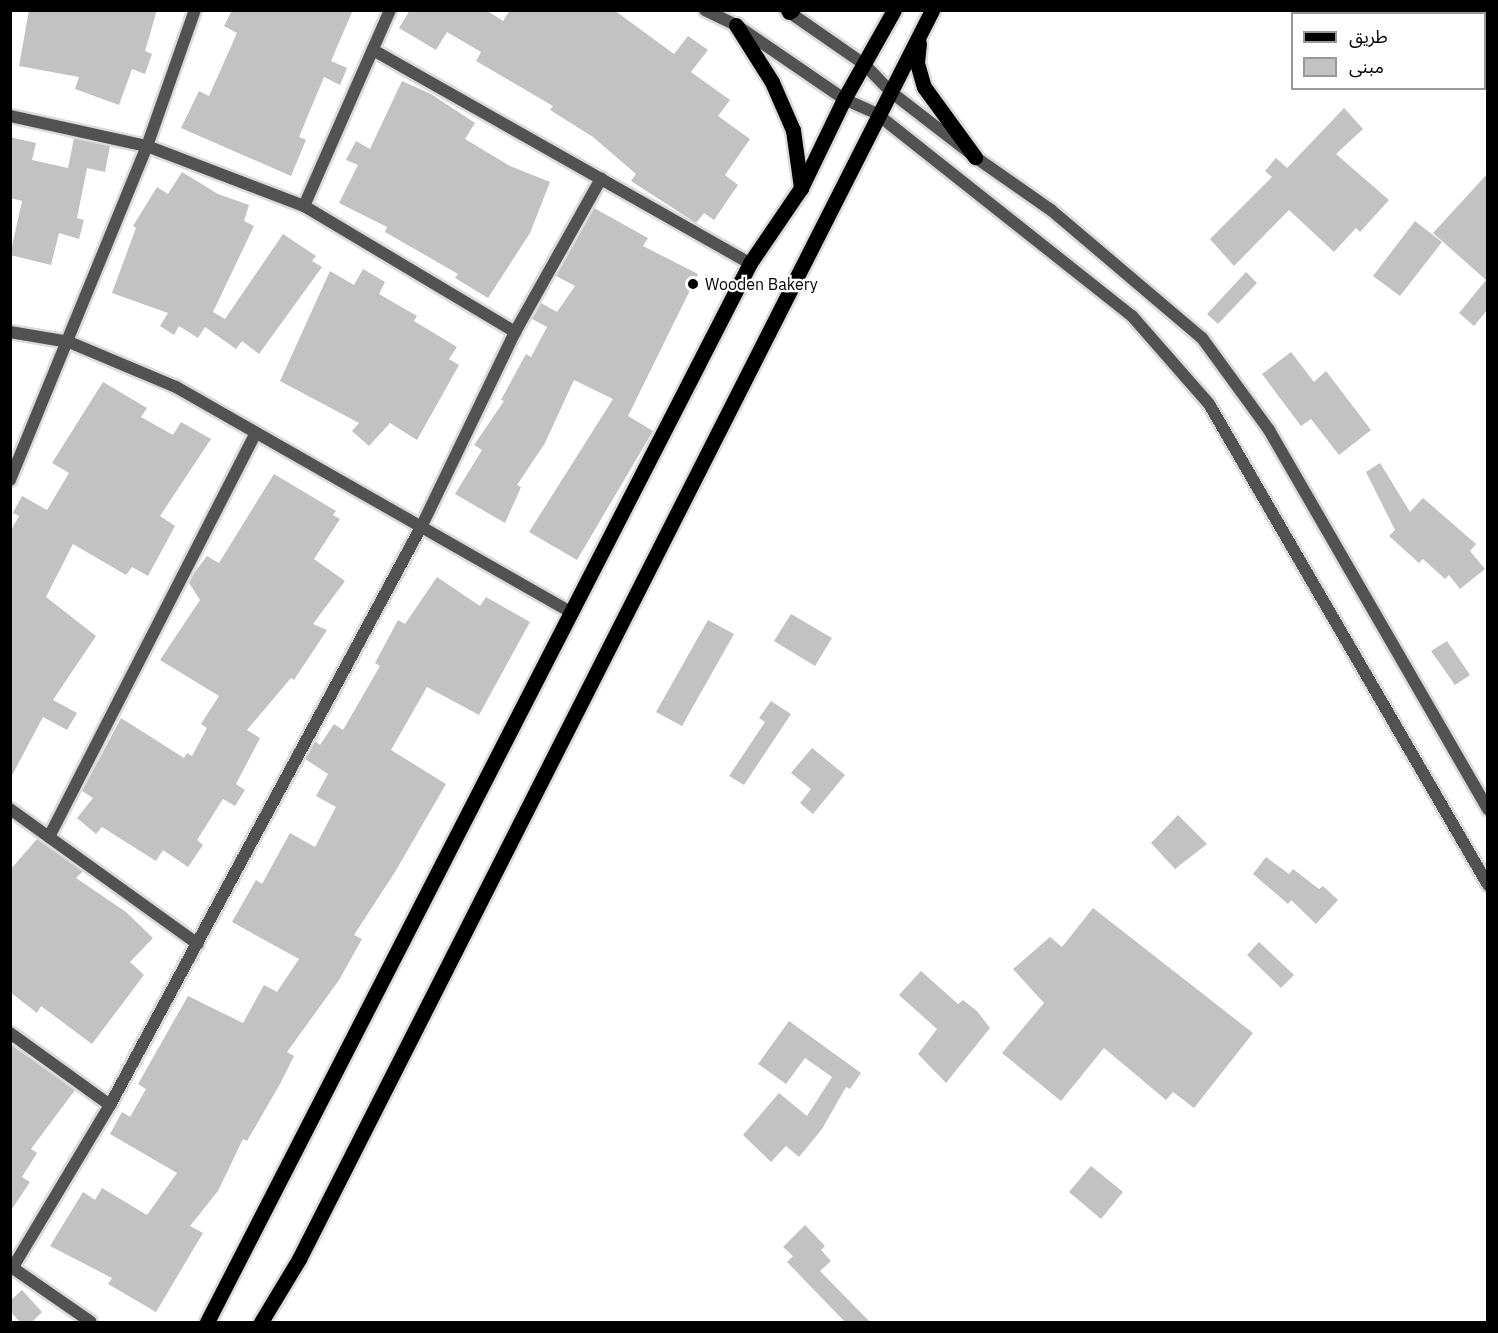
<!DOCTYPE html>
<html>
<head>
<meta charset="utf-8">
<style>
	body { margin:0 }
	#map { position:relative; width:1498px; height:1333px; overflow:hidden; background:#fff; font-family:"IBM Plex Sans","Noto Sans Arabic",sans-serif }
	div>[style] { position:absolute }
	[style*='--x'] { left:calc(var(--x)*1px); top:calc(var(--y)*1px); width:calc(var(--w)*1px); rotate:calc(var(--a)*1deg) }
	.building>* { inset:0; background:#c2c2c2 }
	.roads { filter:drop-shadow(2px 0 #dbdbdb) drop-shadow(-2px 0 #dbdbdb) drop-shadow(0 2px #dbdbdb) drop-shadow(0 -2px #dbdbdb) }
	.minor>* { height:12px; margin:-6px; padding:0 6px; transform-origin:6px; border-radius:6px; background:#525252 }
	.tertiary>* { height:12px; margin:-6px; padding:0 6px; transform-origin:6px; border-radius:6px; background:#525252 }
	.primary>* { height:15px; margin:-7.5px; padding:0 7.5px; transform-origin:7.5px; border-radius:7.5px; background:#000 }
	.dots>* { width:16px; height:16px; translate:-50% -50%; box-sizing:border-box; border:3px solid #fff; border-radius:50% }
	span { translate:-50% -50%; white-space:nowrap; text-align:center; line-height:1.15; -webkit-text-stroke:4.5px #fff; paint-order:stroke }
	.poi-label { font-size:16px; color:#000 }
	.left { translate:0 -50%; text-align:left }
	.frame { position:absolute; inset:0; border:12px solid #000; pointer-events:none }
	.legend { position:absolute; left:1291px; top:12px; width:195px; height:78px; box-sizing:border-box; background:#fff; border:2px solid #999; margin:0; padding:8px 10px; list-style:none; font-size:18px; color:#000 }
	.legend li { display:flex; align-items:center; gap:12px; height:30px }
	.legend b { width:30px; border:2px solid #999 }
</style>
</head>
<body>
<div id="map">
	<div class="building">
		<i style="clip-path:polygon(29px 10px,157px 10px,145px 51px,152px 54px,145px 74px,132px 69px,119px 105px,75px 89px,79px 77px,19px 66px)"></i>
		<i style="clip-path:polygon(232px 10px,353px 10px,331px 61px,347px 68px,340px 85px,324px 77px,299px 137px,306px 140px,291px 176px,181px 128px,199px 91px,209px 96px,237px 33px,224px 26px)"></i>
		<i style="clip-path:polygon(410px 10px,486px 10px,503px 21px,510px 10px,614px 10px,674px 54px,688px 36px,708px 50px,691px 72px,730px 100px,718px 116px,750px 139px,725px 175px,738px 185px,714px 220px,704px 213px,696px 223px,631px 181px,636px 174px,593px 137px,550px 110px,553px 106px,476px 61px,481px 52px,447px 32px,436px 50px,399px 28px)"></i>
		<i style="clip-path:polygon(402px 81px,431px 94px,475px 123px,465px 139px,510px 166px,550px 182px,530px 233px,488px 298px,455px 278px,458px 274px,385px 232px,387px 227px,339px 203px,358px 165px,346px 160px,356px 141px,370px 149px)"></i>
		<i style="clip-path:polygon(1344px 108px,1363px 129px,1336px 154px,1389px 200px,1360px 232px,1356px 228px,1334px 252px,1289px 210px,1234px 266px,1210px 239px,1272px 177px,1265px 171px,1276px 158px,1287px 168px)"></i>
		<i style="clip-path:polygon(10px 137px,36px 143px,32px 160px,68px 168px,74px 138px,110px 146px,105px 172px,87px 168px,77px 218px,84px 220px,79px 239px,59px 233px,51px 265px,10px 255px,22px 201px,10px 198px)"></i>
		<i style="clip-path:polygon(182px 172px,218px 194px,249px 205px,244px 221px,254px 226px,213px 312px,225px 319px,283px 234px,316px 256px,312px 261px,322px 267px,259px 354px,242px 341px,236px 349px,205px 327px,198px 338px,179px 326px,174px 335px,160px 326px,168px 313px,112px 293px,136px 228px,133px 226px,157px 187px,168px 194px)"></i>
		<i style="clip-path:polygon(1488px 173px,1488px 309px,1474px 326px,1459px 313px,1486px 280px,1433px 233px)"></i>
		<i style="clip-path:polygon(594px 208px,648px 238px,643px 246px,698px 274px,628px 416px,653px 431px,577px 560px,529px 532px,613px 399px,574px 380px,545px 443px,517px 485px,521px 487px,505px 523px,455px 494px,482px 450px,474px 445px,504px 401px,501px 400px,526px 354px,531px 357px,547px 327px,532px 319px,541px 303px,557px 312px,575px 286px,556px 276px)"></i>
		<i style="clip-path:polygon(1415px 221px,1442px 242px,1400px 296px,1373px 276px)"></i>
		<i style="clip-path:polygon(363px 269px,385px 282px,379px 294px,417px 316px,414px 321px,457px 347px,449px 359px,459px 365px,417px 440px,390px 423px,369px 446px,352px 431px,359px 423px,280px 381px,330px 271px,354px 285px)"></i>
		<i style="clip-path:polygon(1246px 272px,1257px 283px,1218px 324px,1207px 314px)"></i>
		<i style="clip-path:polygon(1291px 352px,1314px 382px,1326px 371px,1371px 430px,1339px 455px,1311px 419px,1301px 426px,1262px 374px)"></i>
		<i style="clip-path:polygon(103px 382px,147px 408px,141px 417px,173px 435px,181px 422px,211px 439px,160px 516px,175px 526px,148px 576px,132px 567px,126px 575px,73px 544px,46px 597px,96px 636px,53px 700px,77px 713px,67px 730px,43px 717px,10px 779px,10px 532px,19px 516px,13px 513px,22px 496px,47px 510px,69px 473px,52px 463px)"></i>
		<i style="clip-path:polygon(1380px 463px,1410px 512px,1423px 498px,1476px 544px,1470px 551px,1485px 569px,1460px 589px,1449px 575px,1445px 579px,1423px 559px,1419px 563px,1389px 536px,1395px 530px,1366px 472px)"></i>
		<i style="clip-path:polygon(274px 474px,336px 511px,333px 515px,340px 519px,314px 559px,345px 581px,313px 624px,327px 630px,294px 680px,291px 678px,247px 730px,260px 738px,236px 784px,245px 790px,235px 806px,223px 799px,197px 840px,203px 845px,188px 867px,163px 850px,156px 861px,102px 827px,96px 834px,77px 818px,93px 798px,82px 791px,121px 718px,184px 758px,187px 753px,192px 756px,207px 728px,201px 724px,219px 696px,160px 660px,200px 600px,189px 583px,194px 573px,207px 556px,219px 563px)"></i>
		<i style="clip-path:polygon(437px 577px,480px 606px,486px 597px,530px 622px,479px 715px,427px 687px,391px 750px,446px 784px,395px 872px,354px 935px,362px 939px,339px 980px,287px 1052px,294px 1056px,280px 1084px,247px 1141px,243px 1139px,218px 1191px,190px 1226px,203px 1233px,156px 1312px,108px 1284px,112px 1278px,50px 1246px,83px 1192px,95px 1200px,102px 1188px,147px 1215px,177px 1173px,110px 1134px,122px 1112px,130px 1117px,146px 1089px,138px 1084px,188px 996px,243px 1023px,264px 985px,277px 992px,299px 959px,232px 922px,256px 880px,262px 884px,290px 833px,315px 847px,336px 807px,316px 796px,328px 774px,305px 759px,315px 741px,320px 745px,334px 724px,343px 730px,380px 666px,375px 663px,398px 620px,405px 624px)"></i>
		<i style="clip-path:polygon(791px 614px,832px 638px,815px 666px,774px 641px)"></i>
		<i style="clip-path:polygon(708px 620px,734px 634px,682px 726px,656px 712px)"></i>
		<i style="clip-path:polygon(1447px 641px,1470px 675px,1455px 685px,1431px 651px)"></i>
		<i style="clip-path:polygon(771px 701px,791px 714px,744px 785px,729px 776px,765px 722px,759px 718px)"></i>
		<i style="clip-path:polygon(812px 748px,845px 775px,813px 814px,800px 803px,811px 789px,791px 773px)"></i>
		<i style="clip-path:polygon(1178px 815px,1207px 844px,1175px 869px,1151px 843px)"></i>
		<i style="clip-path:polygon(37px 839px,83px 871px,76px 878px,126px 912px,153px 938px,130px 962px,144px 975px,92px 1044px,41px 1006px,37px 1013px,10px 992px,10px 870px)"></i>
		<i style="clip-path:polygon(1266px 857px,1289px 874px,1293px 869px,1319px 889px,1323px 886px,1338px 900px,1316px 924px,1291px 900px,1288px 904px,1253px 874px)"></i>
		<i style="clip-path:polygon(1093px 908px,1253px 1033px,1194px 1108px,1173px 1092px,1166px 1100px,1104px 1048px,1061px 1101px,1002px 1053px,1044px 1003px,1013px 969px,1050px 937px,1062px 947px)"></i>
		<i style="clip-path:polygon(1259px 942px,1294px 975px,1281px 988px,1247px 955px)"></i>
		<i style="clip-path:polygon(921px 971px,958px 1004px,963px 1000px,977px 1011px,990px 1028px,946px 1083px,918px 1054px,937px 1029px,899px 995px)"></i>
		<i style="clip-path:polygon(789px 1021px,861px 1073px,850px 1089px,846px 1087px,822px 1129px,799px 1157px,786px 1146px,771px 1162px,743px 1135px,779px 1093px,807px 1116px,832px 1077px,805px 1058px,786px 1084px,758px 1064px)"></i>
		<i style="clip-path:polygon(10px 1044px,75px 1090px,31px 1149px,37px 1153px,22px 1177px,30px 1182px,10px 1212px)"></i>
		<i style="clip-path:polygon(1091px 1166px,1123px 1192px,1101px 1219px,1069px 1192px)"></i>
		<i style="clip-path:polygon(805px 1225px,825px 1246px,821px 1250px,831px 1261px,820px 1271px,871px 1323px,846px 1323px,787px 1262px,793px 1256px,783px 1247px)"></i>
		<i style="clip-path:polygon(22px 1290px,42px 1312px,31px 1323px,21px 1323px,10px 1311px,10px 1301px)"></i>
	</div>
	<div class="roads">
		<div class="minor">
			<i style="--x:373;--y:50;--w:433;--a:29.5"></i>
			<i style="--x:10;--y:116;--w:140;--a:12.4"></i>
			<i style="--x:147;--y:146;--w:168;--a:20.9"></i>
			<i style="--x:304;--y:206;--w:246;--a:30.8"></i>
			<i style="--x:515;--y:332;--w:216;--a:115.7"></i>
			<i style="--x:421;--y:527;--w:656;--a:118.28"></i>
			<i style="--x:110;--y:1105;--w:123;--a:-144.2"></i>
			<i style="--x:304;--y:206;--w:214;--a:-66.3"></i>
			<i style="--x:10;--y:332;--w:60;--a:9.6"></i>
			<i style="--x:69;--y:342;--w:116;--a:22.8"></i>
			<i style="--x:176;--y:387;--w:455;--a:29.7"></i>
			<i style="--x:515;--y:332;--w:176;--a:-60.7"></i>
			<i style="--x:10;--y:480;--w:361;--a:-67.7"></i>
			<i style="--x:147;--y:146;--w:144;--a:-70.6"></i>
			<i style="--x:10;--y:809;--w:231;--a:35.7"></i>
			<i style="--x:49;--y:837;--w:454;--a:-62.9"></i>
			<i style="--x:10;--y:1266;--w:98;--a:34.7"></i>
			<i style="--x:13;--y:1267;--w:189;--a:-59.1"></i>
		</div>
		<div class="tertiary">
			<i style="--x:705;--y:10;--w:34;--a:26"></i>
			<i style="--x:736;--y:25;--w:131;--a:34.4"></i>
			<i style="--x:844;--y:99;--w:36;--a:24"></i>
			<i style="--x:877;--y:114;--w:325;--a:38.4"></i>
			<i style="--x:1132;--y:316;--w:117;--a:48.8"></i>
			<i style="--x:1209;--y:404;--w:556;--a:59.88"></i>
			<i style="--x:786;--y:10;--w:95;--a:34.7"></i>
			<i style="--x:864;--y:64;--w:39;--a:46"></i>
			<i style="--x:891;--y:92;--w:106;--a:37.7"></i>
			<i style="--x:975;--y:157;--w:93;--a:34.9"></i>
			<i style="--x:1051;--y:210;--w:198;--a:40.3"></i>
			<i style="--x:1202;--y:338;--w:114;--a:53.9"></i>
			<i style="--x:1269;--y:430;--w:438;--a:60"></i>
		</div>
		<div class="primary">
			<i style="--x:789;--y:12;--w:4;--a:-34"></i>
			<i style="--x:736;--y:25;--w:67;--a:57.7"></i>
			<i style="--x:772;--y:82;--w:52;--a:66.4"></i>
			<i style="--x:793;--y:130;--w:59;--a:82.1"></i>
			<i style="--x:919;--y:43;--w:20;--a:96"></i>
			<i style="--x:917;--y:63;--w:25;--a:74"></i>
			<i style="--x:924;--y:87;--w:87;--a:53.9"></i>
			<i style="--x:207;--y:1322;--w:1190;--a:-62.85"></i>
			<i style="--x:750;--y:263;--w:91;--a:-55.8"></i>
			<i style="--x:801;--y:188;--w:99;--a:-64.2"></i>
			<i style="--x:844;--y:99;--w:102;--a:-60.7"></i>
			<i style="--x:261;--y:1322;--w:74;--a:-58.9"></i>
			<i style="--x:299;--y:1259;--w:1400;--a:-63.12"></i>
		</div>
	</div>
	<div class="dots">
		<i style="left:693px;top:284px;background:#000"></i>
	</div>
	<div class="poi-label">
		<span class="left" style="left:705px;top:284px">Wooden Bakery</span>
	</div>
	<div class="frame"></div>
	<ul class="legend">
	<li><b style="height:8px;background:#000"></b>طريق</li>
	<li><b style="height:16px;background:#c2c2c2"></b>مبنى</li>
	</ul>
</div>
</body>
</html>
